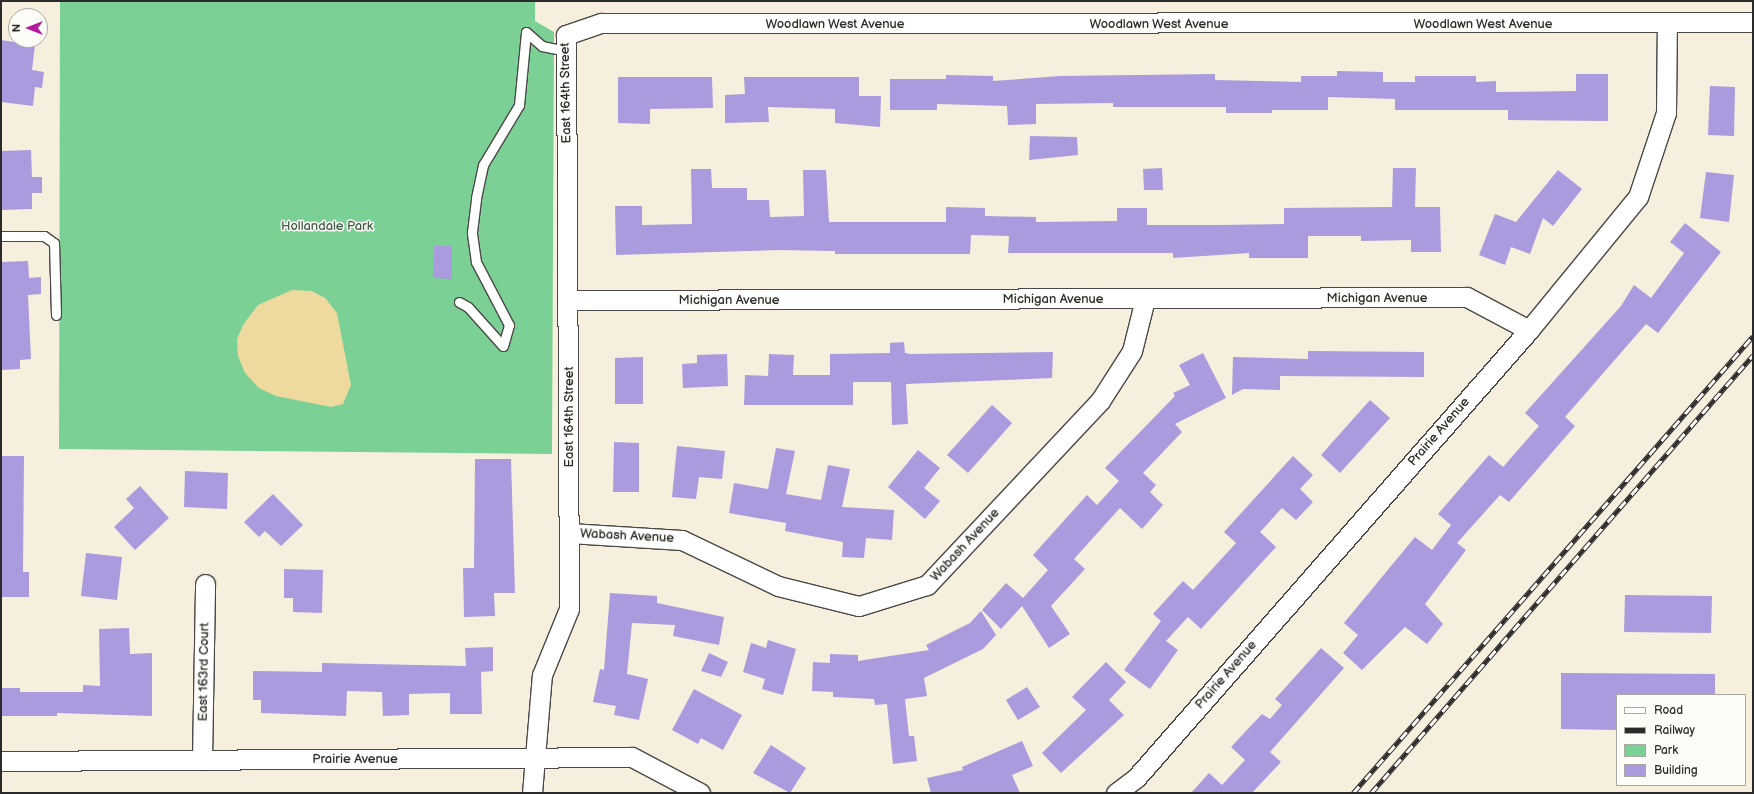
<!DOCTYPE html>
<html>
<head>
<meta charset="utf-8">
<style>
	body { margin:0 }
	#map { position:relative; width:1754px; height:794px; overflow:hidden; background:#f7efde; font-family:"Balsamiq Sans",sans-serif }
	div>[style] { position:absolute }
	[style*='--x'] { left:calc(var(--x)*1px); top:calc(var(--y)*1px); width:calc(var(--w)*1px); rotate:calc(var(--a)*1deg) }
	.green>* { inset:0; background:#7bd195 }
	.sand>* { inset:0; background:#eeda9e }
	.building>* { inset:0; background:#a99bde }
	.roads { filter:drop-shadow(1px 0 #4a4846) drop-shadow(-1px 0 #4a4846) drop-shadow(0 1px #4a4846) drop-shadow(0 -1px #4a4846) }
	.service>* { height:9px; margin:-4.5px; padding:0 4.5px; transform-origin:4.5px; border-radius:4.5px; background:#fff }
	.minor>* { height:19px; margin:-9.5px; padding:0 9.5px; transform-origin:9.5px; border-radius:9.5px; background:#fff }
	.rail>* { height:4.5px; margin-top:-2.25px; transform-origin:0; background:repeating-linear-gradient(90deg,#fdfcf7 0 9px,#2b2b2b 0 18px); box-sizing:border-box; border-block:1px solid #2b2b2b }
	span { translate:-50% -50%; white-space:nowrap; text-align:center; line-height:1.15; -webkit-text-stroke:3px #fdfcf7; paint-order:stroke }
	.street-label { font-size:13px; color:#2b2b2b }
	.park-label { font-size:13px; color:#435d4b }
	.frame { position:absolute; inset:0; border:2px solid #2b2b2b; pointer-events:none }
	.legend { position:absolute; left:1616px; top:694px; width:130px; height:92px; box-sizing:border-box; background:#fdfcf7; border:1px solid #a9a8a5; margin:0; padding:5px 7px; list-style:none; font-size:12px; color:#2b2b2b }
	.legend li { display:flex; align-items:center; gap:8px; height:20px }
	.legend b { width:20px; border:1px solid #a9a8a5 }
	.north { position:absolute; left:8px; top:8px; width:40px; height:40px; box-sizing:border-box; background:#fdfcf7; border:1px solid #a9a8a5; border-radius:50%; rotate:270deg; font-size:11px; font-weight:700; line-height:16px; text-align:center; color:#2b2b2b }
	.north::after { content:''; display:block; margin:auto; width:14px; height:18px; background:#b5179e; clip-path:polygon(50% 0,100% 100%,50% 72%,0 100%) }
</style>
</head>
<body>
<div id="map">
	<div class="green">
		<i style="clip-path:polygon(60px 1px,535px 1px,535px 21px,554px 32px,552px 454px,59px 449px)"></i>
	</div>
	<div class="sand">
		<i style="clip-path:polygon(292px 290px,312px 291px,325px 298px,337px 313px,351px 385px,343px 404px,331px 407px,276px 396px,259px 388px,245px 373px,238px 356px,237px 339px,243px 325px,258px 305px)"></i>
	</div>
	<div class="building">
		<i style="clip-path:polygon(1px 40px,35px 45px,32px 70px,44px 72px,42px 88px,35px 87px,33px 106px,1px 102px)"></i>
		<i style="clip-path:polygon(1337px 71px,1383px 72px,1383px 82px,1415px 82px,1415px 76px,1476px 76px,1476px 82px,1496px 81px,1496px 92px,1576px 91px,1576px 74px,1608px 74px,1608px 121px,1508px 120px,1508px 110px,1395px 110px,1395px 99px,1328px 97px,1328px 110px,1272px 110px,1272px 113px,1226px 113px,1226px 107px,1113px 107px,1113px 103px,1036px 104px,1036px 124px,1008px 125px,1007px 106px,937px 104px,937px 110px,890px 110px,890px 79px,946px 79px,946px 75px,993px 76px,993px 81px,1060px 76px,1215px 74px,1215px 80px,1301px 82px,1301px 76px,1337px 76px)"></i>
		<i style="clip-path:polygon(618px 77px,712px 77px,713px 108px,650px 109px,650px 124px,618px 123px)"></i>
		<i style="clip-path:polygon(744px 77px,859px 77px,859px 96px,881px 96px,880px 127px,835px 123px,835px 109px,768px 107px,769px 122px,725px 123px,725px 95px,745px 94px)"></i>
		<i style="clip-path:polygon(1710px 86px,1735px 87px,1734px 136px,1708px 135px)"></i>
		<i style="clip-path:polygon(1030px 136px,1077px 137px,1078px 155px,1029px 160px)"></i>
		<i style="clip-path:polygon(31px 150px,32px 177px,42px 177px,42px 193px,32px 193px,32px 209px,1px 210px,1px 151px)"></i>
		<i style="clip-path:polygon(1162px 168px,1163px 190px,1144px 190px,1143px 169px)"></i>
		<i style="clip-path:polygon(1393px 168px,1416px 168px,1415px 207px,1440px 207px,1441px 252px,1411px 252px,1411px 240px,1361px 241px,1361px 236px,1308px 236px,1308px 258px,1249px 258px,1249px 253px,1173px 258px,1173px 253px,1008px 253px,1009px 236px,971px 235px,970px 254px,835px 254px,835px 251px,778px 250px,616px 255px,615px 206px,642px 206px,642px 225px,692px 224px,691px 169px,711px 169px,712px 188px,747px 188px,747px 200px,769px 200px,770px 217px,804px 216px,803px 170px,826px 170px,829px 222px,946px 222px,946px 207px,985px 208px,985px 216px,1036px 217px,1036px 222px,1117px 221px,1117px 208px,1147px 208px,1147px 225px,1218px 225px,1284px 224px,1284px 208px,1392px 207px)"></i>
		<i style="clip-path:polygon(1558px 170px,1582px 189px,1553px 226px,1543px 218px,1530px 254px,1511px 247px,1505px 265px,1479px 255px,1495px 214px,1516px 222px)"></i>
		<i style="clip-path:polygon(1706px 172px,1734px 175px,1729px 222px,1700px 218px)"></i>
		<i style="clip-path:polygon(1685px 223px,1721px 252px,1658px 333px,1646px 324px,1565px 417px,1575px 426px,1509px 502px,1500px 495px,1457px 543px,1466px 550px,1425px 604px,1443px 624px,1427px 644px,1405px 627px,1362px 670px,1343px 653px,1358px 635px,1344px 623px,1415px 537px,1432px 550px,1451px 525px,1438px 514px,1489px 455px,1503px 467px,1539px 426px,1525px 413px,1621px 306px,1634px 285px,1651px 298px,1684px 253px,1670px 242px)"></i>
		<i style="clip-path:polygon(434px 246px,452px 246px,452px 279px,433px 278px)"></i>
		<i style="clip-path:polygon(28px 261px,29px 278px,41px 277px,41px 294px,28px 295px,31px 359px,20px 360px,20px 369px,1px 370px,1px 262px)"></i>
		<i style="clip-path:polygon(904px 342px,905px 353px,910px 354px,1053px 352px,1052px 378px,906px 384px,908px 424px,892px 425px,891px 382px,853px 382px,853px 405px,744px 405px,745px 375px,768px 376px,769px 354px,794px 355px,793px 375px,830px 375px,830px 354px,890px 353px,890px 343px)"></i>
		<i style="clip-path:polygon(1308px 351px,1424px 352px,1424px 377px,1280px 376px,1280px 390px,1243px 389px,1232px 395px,1233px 357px,1308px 359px)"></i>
		<i style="clip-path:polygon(1203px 353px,1226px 398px,1175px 424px,1182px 432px,1143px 473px,1156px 485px,1150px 492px,1163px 505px,1142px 529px,1120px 508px,1074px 559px,1085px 569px,1051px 606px,1070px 634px,1049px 648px,1022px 606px,1001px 629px,982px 610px,1006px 583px,1023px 598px,1048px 570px,1033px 555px,1087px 495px,1097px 505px,1119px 481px,1105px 468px,1175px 396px,1173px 393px,1190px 385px,1179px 365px)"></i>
		<i style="clip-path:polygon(727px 354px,728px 386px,683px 388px,682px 364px,697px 363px,697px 355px)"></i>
		<i style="clip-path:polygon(643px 357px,643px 404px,615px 404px,615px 358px)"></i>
		<i style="clip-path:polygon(1370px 400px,1390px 418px,1340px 473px,1321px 455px)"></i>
		<i style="clip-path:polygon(992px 405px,1012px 423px,968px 473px,947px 455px)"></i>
		<i style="clip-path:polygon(614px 442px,639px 443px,639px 492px,613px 492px)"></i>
		<i style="clip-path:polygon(677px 446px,725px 451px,722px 479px,699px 477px,696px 499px,672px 497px)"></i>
		<i style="clip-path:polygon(776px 448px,795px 451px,786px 494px,821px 500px,828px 465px,850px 469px,842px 507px,894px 510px,892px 540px,866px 538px,864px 558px,842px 557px,843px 542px,785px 531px,786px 523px,729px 513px,734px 483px,768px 489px)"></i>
		<i style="clip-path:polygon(918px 450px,940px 468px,924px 488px,940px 501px,925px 519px,888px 487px)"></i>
		<i style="clip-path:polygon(1px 456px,24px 456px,23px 572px,29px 572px,29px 597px,1px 597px)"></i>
		<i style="clip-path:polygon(1293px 456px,1313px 475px,1300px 489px,1313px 502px,1296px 520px,1282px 508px,1260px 532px,1276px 547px,1201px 629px,1188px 617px,1166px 641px,1178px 650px,1150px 689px,1124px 670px,1161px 621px,1153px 614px,1183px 581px,1193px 590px,1236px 543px,1224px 532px)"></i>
		<i style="clip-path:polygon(475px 459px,511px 459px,515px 593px,494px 593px,495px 616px,464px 617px,463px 568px,474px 568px)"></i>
		<i style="clip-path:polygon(185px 471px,228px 473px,227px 509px,184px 507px)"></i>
		<i style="clip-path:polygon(140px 486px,169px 518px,135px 550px,114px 527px,134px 508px,126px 499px)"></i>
		<i style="clip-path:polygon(273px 494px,303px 525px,281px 546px,265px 531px,259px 537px,244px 522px)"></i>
		<i style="clip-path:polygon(86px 553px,122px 557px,117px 600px,81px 596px)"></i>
		<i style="clip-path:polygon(284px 569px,323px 570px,322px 613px,293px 612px,293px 598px,284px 598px)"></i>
		<i style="clip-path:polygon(610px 593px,657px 596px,657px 603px,724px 617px,719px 645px,673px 636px,675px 625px,632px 623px,627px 674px,648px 679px,639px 720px,614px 715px,616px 706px,593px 702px,600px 669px,604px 670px)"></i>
		<i style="clip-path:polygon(1625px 595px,1712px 596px,1711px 633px,1624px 632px)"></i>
		<i style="clip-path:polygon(981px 611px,996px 635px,983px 649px,924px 678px,927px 696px,905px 699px,909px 736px,914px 736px,917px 761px,893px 764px,887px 704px,875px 705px,874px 699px,833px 697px,833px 692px,812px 691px,813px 662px,830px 663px,830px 654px,858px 655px,858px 661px,929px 650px,926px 645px,970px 623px)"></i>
		<i style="clip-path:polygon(129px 628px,130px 654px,152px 653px,152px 716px,57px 713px,57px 716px,1px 716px,1px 688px,20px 688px,20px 692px,83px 692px,83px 685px,100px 686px,99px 629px)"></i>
		<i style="clip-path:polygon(768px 640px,796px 649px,783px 695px,762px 689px,765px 679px,743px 672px,751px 643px,766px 648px)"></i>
		<i style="clip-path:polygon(493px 647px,493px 671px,481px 672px,482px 714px,450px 714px,450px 693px,409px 694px,409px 715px,383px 716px,382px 692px,347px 691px,346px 716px,261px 713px,261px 700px,253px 700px,253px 671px,322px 672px,322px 663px,466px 666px,465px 648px)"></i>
		<i style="clip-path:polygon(1321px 648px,1344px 668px,1270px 752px,1281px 762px,1252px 793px,1191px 793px,1209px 773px,1222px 785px,1245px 760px,1231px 747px,1262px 714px,1270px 719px,1282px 705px,1275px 699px)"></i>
		<i style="clip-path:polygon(709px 653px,728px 662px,721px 677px,701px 671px)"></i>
		<i style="clip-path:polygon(1106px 662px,1126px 682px,1109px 700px,1124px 715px,1061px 773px,1042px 753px,1086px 710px,1072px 697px)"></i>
		<i style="clip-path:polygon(1561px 673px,1715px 674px,1715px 695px,1617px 695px,1617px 730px,1561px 729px)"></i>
		<i style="clip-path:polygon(1027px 687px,1040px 707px,1018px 720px,1006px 700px)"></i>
		<i style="clip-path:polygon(694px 689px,742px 715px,723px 750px,701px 738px,698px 744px,672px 730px)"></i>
		<i style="clip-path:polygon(1022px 741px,1033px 766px,1012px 775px,1020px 793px,931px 793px,927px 778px,963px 770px,962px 767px)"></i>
		<i style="clip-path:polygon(771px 745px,806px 768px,790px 793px,753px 773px)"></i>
	</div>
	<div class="roads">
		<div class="service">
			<i style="--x:1;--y:236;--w:43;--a:0"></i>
			<i style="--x:44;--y:236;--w:12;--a:35"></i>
			<i style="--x:54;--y:243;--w:72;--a:88.4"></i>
			<i style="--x:459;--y:302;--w:10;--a:29"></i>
			<i style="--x:468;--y:307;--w:52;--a:48.1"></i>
			<i style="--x:503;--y:346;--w:22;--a:-74"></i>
			<i style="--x:509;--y:325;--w:71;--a:-117.6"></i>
			<i style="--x:476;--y:262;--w:30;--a:-98"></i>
			<i style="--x:472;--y:232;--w:34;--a:-83"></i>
			<i style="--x:476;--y:198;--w:34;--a:-78"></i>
			<i style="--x:483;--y:165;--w:70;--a:-59"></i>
			<i style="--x:519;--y:105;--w:73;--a:-84.5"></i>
			<i style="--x:526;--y:32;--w:21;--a:41"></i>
			<i style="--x:542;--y:46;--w:25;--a:12"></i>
		</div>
		<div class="minor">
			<i style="--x:569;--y:300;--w:898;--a:-0.19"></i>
			<i style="--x:1467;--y:297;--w:70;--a:28"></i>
			<i style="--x:569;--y:533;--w:113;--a:3.5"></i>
			<i style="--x:682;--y:540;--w:106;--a:25.6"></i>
			<i style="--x:778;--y:586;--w:83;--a:13.9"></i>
			<i style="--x:859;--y:606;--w:71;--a:-17.2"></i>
			<i style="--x:927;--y:585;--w:253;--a:-46.8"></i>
			<i style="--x:1100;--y:401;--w:59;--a:-57.4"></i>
			<i style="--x:1132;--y:351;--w:54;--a:-76"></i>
			<i style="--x:202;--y:760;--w:176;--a:-89"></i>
			<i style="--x:1;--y:761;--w:631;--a:-0.36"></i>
			<i style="--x:632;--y:757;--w:77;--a:27.9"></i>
			<i style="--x:532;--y:793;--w:118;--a:-85.2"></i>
			<i style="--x:542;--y:675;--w:71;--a:-67.8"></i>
			<i style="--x:569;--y:609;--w:574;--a:-90.3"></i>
			<i style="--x:566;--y:35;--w:37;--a:-19"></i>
			<i style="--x:601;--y:23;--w:1152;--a:-0.05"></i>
			<i style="--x:1116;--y:793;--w:25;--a:-37"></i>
			<i style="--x:1136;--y:778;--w:596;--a:-48.74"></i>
			<i style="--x:1529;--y:330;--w:172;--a:-50.7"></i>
			<i style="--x:1638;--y:197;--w:89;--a:-71.6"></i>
			<i style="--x:1666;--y:113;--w:89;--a:-89.4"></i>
		</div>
	</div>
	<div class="rail">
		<i style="--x:1353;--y:793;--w:607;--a:-48.81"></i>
		<i style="--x:1371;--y:793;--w:581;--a:-48.91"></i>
	</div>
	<div class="street-label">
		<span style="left:835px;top:24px">Woodlawn West Avenue</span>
		<span style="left:1159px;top:24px">Woodlawn West Avenue</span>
		<span style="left:1483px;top:24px">Woodlawn West Avenue</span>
		<span style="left:566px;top:93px;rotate:-91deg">East 164th Street</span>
		<span style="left:1377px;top:298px">Michigan Avenue</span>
		<span style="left:1053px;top:299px">Michigan Avenue</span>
		<span style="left:729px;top:300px">Michigan Avenue</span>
		<span style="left:569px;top:417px;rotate:-90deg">East 164th Street</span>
		<span style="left:1439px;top:432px;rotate:-49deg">Prairie Avenue</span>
		<span style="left:627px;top:536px;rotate:3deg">Wabash Avenue</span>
		<span style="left:965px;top:545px;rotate:-47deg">Wabash Avenue</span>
		<span style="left:204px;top:672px;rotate:-89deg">East 163rd Court</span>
		<span style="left:1226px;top:675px;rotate:-49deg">Prairie Avenue</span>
		<span style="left:355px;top:759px">Prairie Avenue</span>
	</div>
	<div class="park-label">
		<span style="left:327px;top:226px">Hollandale Park</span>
	</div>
	<div class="frame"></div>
	<ul class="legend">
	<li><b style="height:5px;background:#fff"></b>Road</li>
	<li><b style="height:5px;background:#2b2b2b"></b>Railway</li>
	<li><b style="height:11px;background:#7bd195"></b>Park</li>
	<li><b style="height:11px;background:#a99bde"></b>Building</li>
	</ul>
	<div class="north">N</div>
</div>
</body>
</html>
